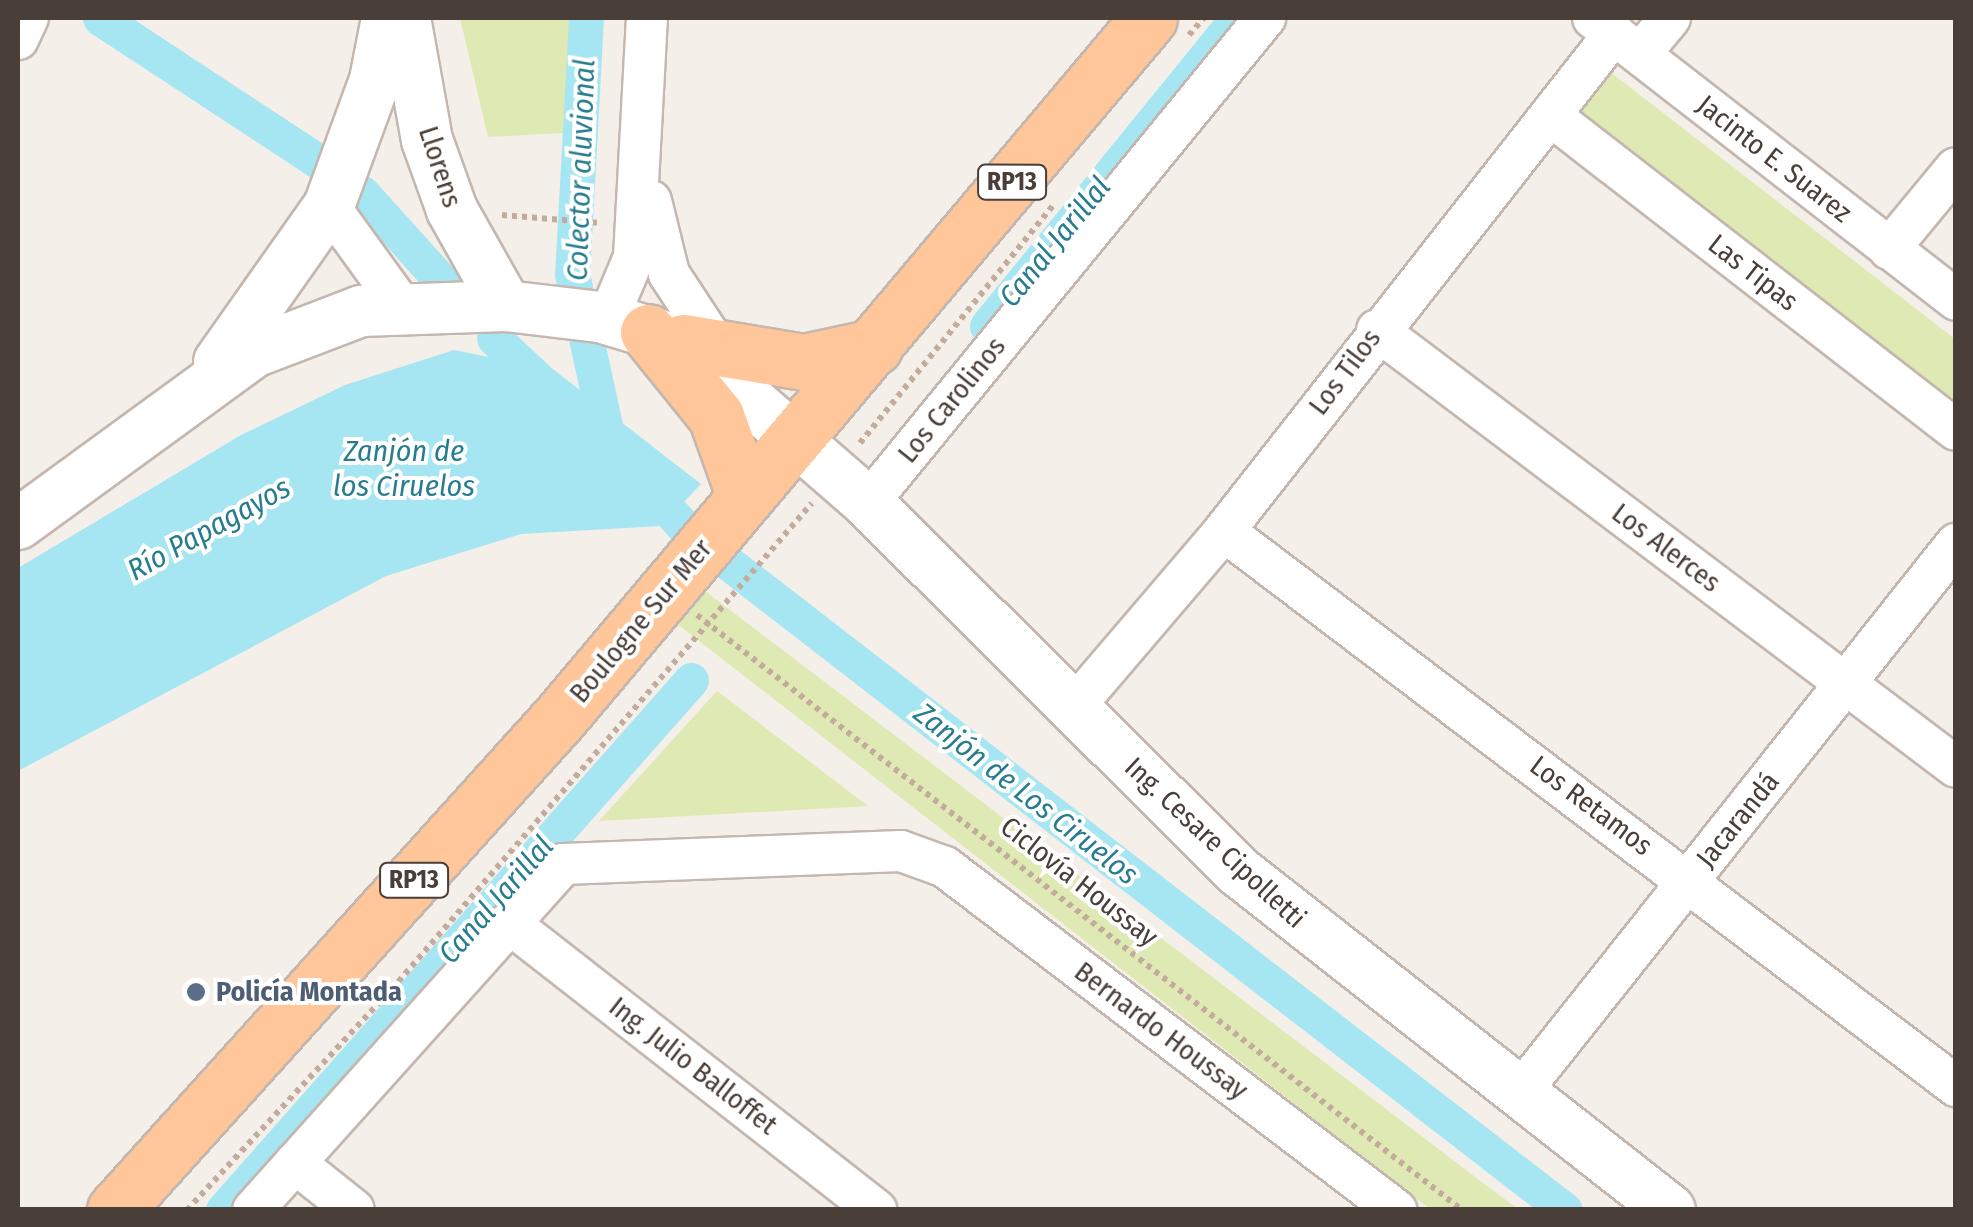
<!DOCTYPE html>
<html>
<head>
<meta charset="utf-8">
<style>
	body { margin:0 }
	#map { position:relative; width:1973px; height:1227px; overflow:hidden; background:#f5efea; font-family:"Fira Sans Condensed",sans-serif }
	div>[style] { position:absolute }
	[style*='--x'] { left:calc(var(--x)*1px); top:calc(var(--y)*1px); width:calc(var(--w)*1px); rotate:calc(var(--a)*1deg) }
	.green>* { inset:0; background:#dfe9b3 }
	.water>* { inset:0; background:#a6e6f2 }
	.canal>* { height:35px; margin:-17.5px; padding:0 17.5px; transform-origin:17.5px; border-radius:17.5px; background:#a6e6f2 }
	.path>* { height:6px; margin-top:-3px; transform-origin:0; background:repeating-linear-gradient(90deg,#c3ac9d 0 5px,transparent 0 10px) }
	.roads { filter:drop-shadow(2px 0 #c4b7af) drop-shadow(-2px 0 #c4b7af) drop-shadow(0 2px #c4b7af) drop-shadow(0 -2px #c4b7af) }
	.minor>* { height:40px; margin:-20px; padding:0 20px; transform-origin:20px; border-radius:20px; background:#fff }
	.tertiary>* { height:50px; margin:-25px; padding:0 25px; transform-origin:25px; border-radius:25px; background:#fff }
	.primary>* { height:55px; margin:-27.5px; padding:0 27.5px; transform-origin:27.5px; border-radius:27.5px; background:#ffc799 }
	.dots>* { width:28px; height:28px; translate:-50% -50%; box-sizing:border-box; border:5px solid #fff; border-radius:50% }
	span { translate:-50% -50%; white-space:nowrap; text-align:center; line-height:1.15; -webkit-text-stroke:8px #fff; paint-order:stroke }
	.shield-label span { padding:2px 8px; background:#fff; border:2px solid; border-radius:8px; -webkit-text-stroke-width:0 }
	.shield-label { font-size:25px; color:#493e38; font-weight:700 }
	.street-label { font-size:28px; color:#493e38 }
	.service-label { font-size:28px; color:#4e5e75; font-weight:700 }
	.left { translate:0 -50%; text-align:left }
	.water-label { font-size:30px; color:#277d8e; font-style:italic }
	.frame { position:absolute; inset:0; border:20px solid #493e38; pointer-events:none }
</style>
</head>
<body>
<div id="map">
	<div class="green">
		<i style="clip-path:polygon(460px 18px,602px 18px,597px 131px,488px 137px)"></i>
		<i style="clip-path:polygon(1609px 71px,1955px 339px,1955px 413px,1572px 120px)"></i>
		<i style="clip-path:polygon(705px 591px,1491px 1189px,1518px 1209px,1430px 1209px,676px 623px)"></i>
		<i style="clip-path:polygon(717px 691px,868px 806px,599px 821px)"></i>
	</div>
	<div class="water">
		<i style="clip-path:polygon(454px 350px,554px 370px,701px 484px,661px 526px,521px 534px,386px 576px,18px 771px,18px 568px,241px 435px,345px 385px)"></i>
	</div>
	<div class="canal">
		<i style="--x:100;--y:18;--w:264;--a:33.3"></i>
		<i style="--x:586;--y:18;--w:256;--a:93.1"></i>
		<i style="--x:572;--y:274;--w:169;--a:77.7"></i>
		<i style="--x:362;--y:193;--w:124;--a:47.9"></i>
		<i style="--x:987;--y:326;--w:397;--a:-50.9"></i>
		<i style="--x:494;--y:338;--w:82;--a:43"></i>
		<i style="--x:642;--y:479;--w:69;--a:49.1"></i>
		<i style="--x:687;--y:531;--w:1110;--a:37.72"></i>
		<i style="--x:223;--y:1210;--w:707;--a:-48.55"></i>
	</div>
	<div class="path">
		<i style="--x:1189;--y:35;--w:23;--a:-49"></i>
		<i style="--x:502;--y:215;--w:98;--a:4.7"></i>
		<i style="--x:860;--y:443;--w:308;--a:-50.9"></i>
		<i style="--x:697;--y:615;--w:969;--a:37.87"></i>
		<i style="--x:187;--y:1210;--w:301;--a:-47.2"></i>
		<i style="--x:392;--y:989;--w:642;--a:-49.17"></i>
	</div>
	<div class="roads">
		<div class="minor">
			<i style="--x:1593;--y:18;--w:460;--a:37.8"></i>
			<i style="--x:18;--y:39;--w:23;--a:-65"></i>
			<i style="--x:1640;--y:54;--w:47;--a:-50.2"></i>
			<i style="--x:1551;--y:116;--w:512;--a:37.79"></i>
			<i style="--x:651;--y:201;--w:75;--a:76.1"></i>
			<i style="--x:669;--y:274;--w:87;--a:56.7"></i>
			<i style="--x:329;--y:206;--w:121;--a:54.1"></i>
			<i style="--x:1889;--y:249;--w:105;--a:-50.4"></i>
			<i style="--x:608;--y:319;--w:67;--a:-67.2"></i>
			<i style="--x:634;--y:257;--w:239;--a:-86.9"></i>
			<i style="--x:1377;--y:330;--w:725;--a:37.04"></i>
			<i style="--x:868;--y:503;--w:627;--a:-50.7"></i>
			<i style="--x:1224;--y:531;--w:919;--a:37.17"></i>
			<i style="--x:1073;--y:708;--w:233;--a:-49.5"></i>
			<i style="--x:1224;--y:531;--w:632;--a:-51.88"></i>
			<i style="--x:509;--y:923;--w:466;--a:38"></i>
			<i style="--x:1518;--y:1095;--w:704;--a:-51.52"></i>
			<i style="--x:295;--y:1163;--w:75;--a:38.5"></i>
			<i style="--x:253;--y:1210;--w:465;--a:-48.1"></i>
			<i style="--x:563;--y:864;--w:338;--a:-2.2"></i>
			<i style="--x:901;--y:851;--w:47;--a:20"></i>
			<i style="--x:945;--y:867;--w:567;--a:37.25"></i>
		</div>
		<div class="tertiary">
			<i style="--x:405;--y:18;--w:124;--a:79.8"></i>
			<i style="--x:427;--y:140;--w:74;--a:70.3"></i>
			<i style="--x:452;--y:210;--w:110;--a:60.6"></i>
			<i style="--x:219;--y:362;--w:191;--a:-54.8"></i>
			<i style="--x:329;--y:206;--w:134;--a:-69.9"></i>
			<i style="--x:375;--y:80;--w:63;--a:-79"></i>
			<i style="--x:18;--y:524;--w:292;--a:-36.1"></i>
			<i style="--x:254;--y:352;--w:115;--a:-21"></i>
			<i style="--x:361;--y:311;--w:145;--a:-2"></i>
			<i style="--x:506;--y:306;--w:95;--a:6.7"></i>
			<i style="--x:600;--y:317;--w:87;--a:16.8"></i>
			<i style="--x:683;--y:342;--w:245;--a:41"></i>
			<i style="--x:868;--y:503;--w:522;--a:44.84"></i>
			<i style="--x:1238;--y:871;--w:549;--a:38.12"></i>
		</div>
		<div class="primary">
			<i style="--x:648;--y:332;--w:108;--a:51"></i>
			<i style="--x:716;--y:416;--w:86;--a:70.3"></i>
			<i style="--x:683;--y:342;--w:123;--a:9.4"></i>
			<i style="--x:804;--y:362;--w:72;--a:-12.1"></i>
			<i style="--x:115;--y:1210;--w:664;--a:-47.93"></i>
			<i style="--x:560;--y:717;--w:914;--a:-49.88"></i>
		</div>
	</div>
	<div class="dots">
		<i style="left:196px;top:992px;background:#5c6f8a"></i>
	</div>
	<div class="shield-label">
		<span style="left:1012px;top:182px">RP13</span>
		<span style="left:414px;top:880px">RP13</span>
	</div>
	<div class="street-label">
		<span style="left:1774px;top:159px;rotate:38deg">Jacinto E. Suarez</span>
		<span style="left:440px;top:167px;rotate:72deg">Llorens</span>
		<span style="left:1753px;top:273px;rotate:38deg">Las Tipas</span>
		<span style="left:1345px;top:372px;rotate:-53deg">Los Tilos</span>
		<span style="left:952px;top:400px;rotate:-51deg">Los Carolinos</span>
		<span style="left:1666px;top:548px;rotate:37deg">Los Alerces</span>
		<span style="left:641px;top:621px;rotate:-50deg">Boulogne Sur Mer</span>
		<span style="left:1591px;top:806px;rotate:37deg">Los Retamos</span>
		<span style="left:1738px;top:820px;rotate:-51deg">Jacarandá</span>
		<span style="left:1215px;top:843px;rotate:43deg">Ing. Cesare Cipolletti</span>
		<span style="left:1079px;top:882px;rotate:38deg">Ciclovía Houssay</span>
		<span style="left:1161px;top:1031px;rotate:37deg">Bernardo Houssay</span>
		<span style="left:693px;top:1066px;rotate:38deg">Ing. Julio Balloffet</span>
	</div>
	<div class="service-label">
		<span class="left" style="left:216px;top:992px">Policía Montada</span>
	</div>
	<div class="water-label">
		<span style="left:581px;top:170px;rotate:-88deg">Colector aluvional</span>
		<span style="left:1055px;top:242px;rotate:-51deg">Canal Jarillal</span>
		<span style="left:404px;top:468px">Zanjón de<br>los Ciruelos</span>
		<span style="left:209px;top:529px;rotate:-29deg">Río Papagayos</span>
		<span style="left:1026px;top:794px;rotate:38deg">Zanjón de Los Ciruelos</span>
		<span style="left:496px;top:900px;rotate:-49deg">Canal Jarillal</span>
	</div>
	<div class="frame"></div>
</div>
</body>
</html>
